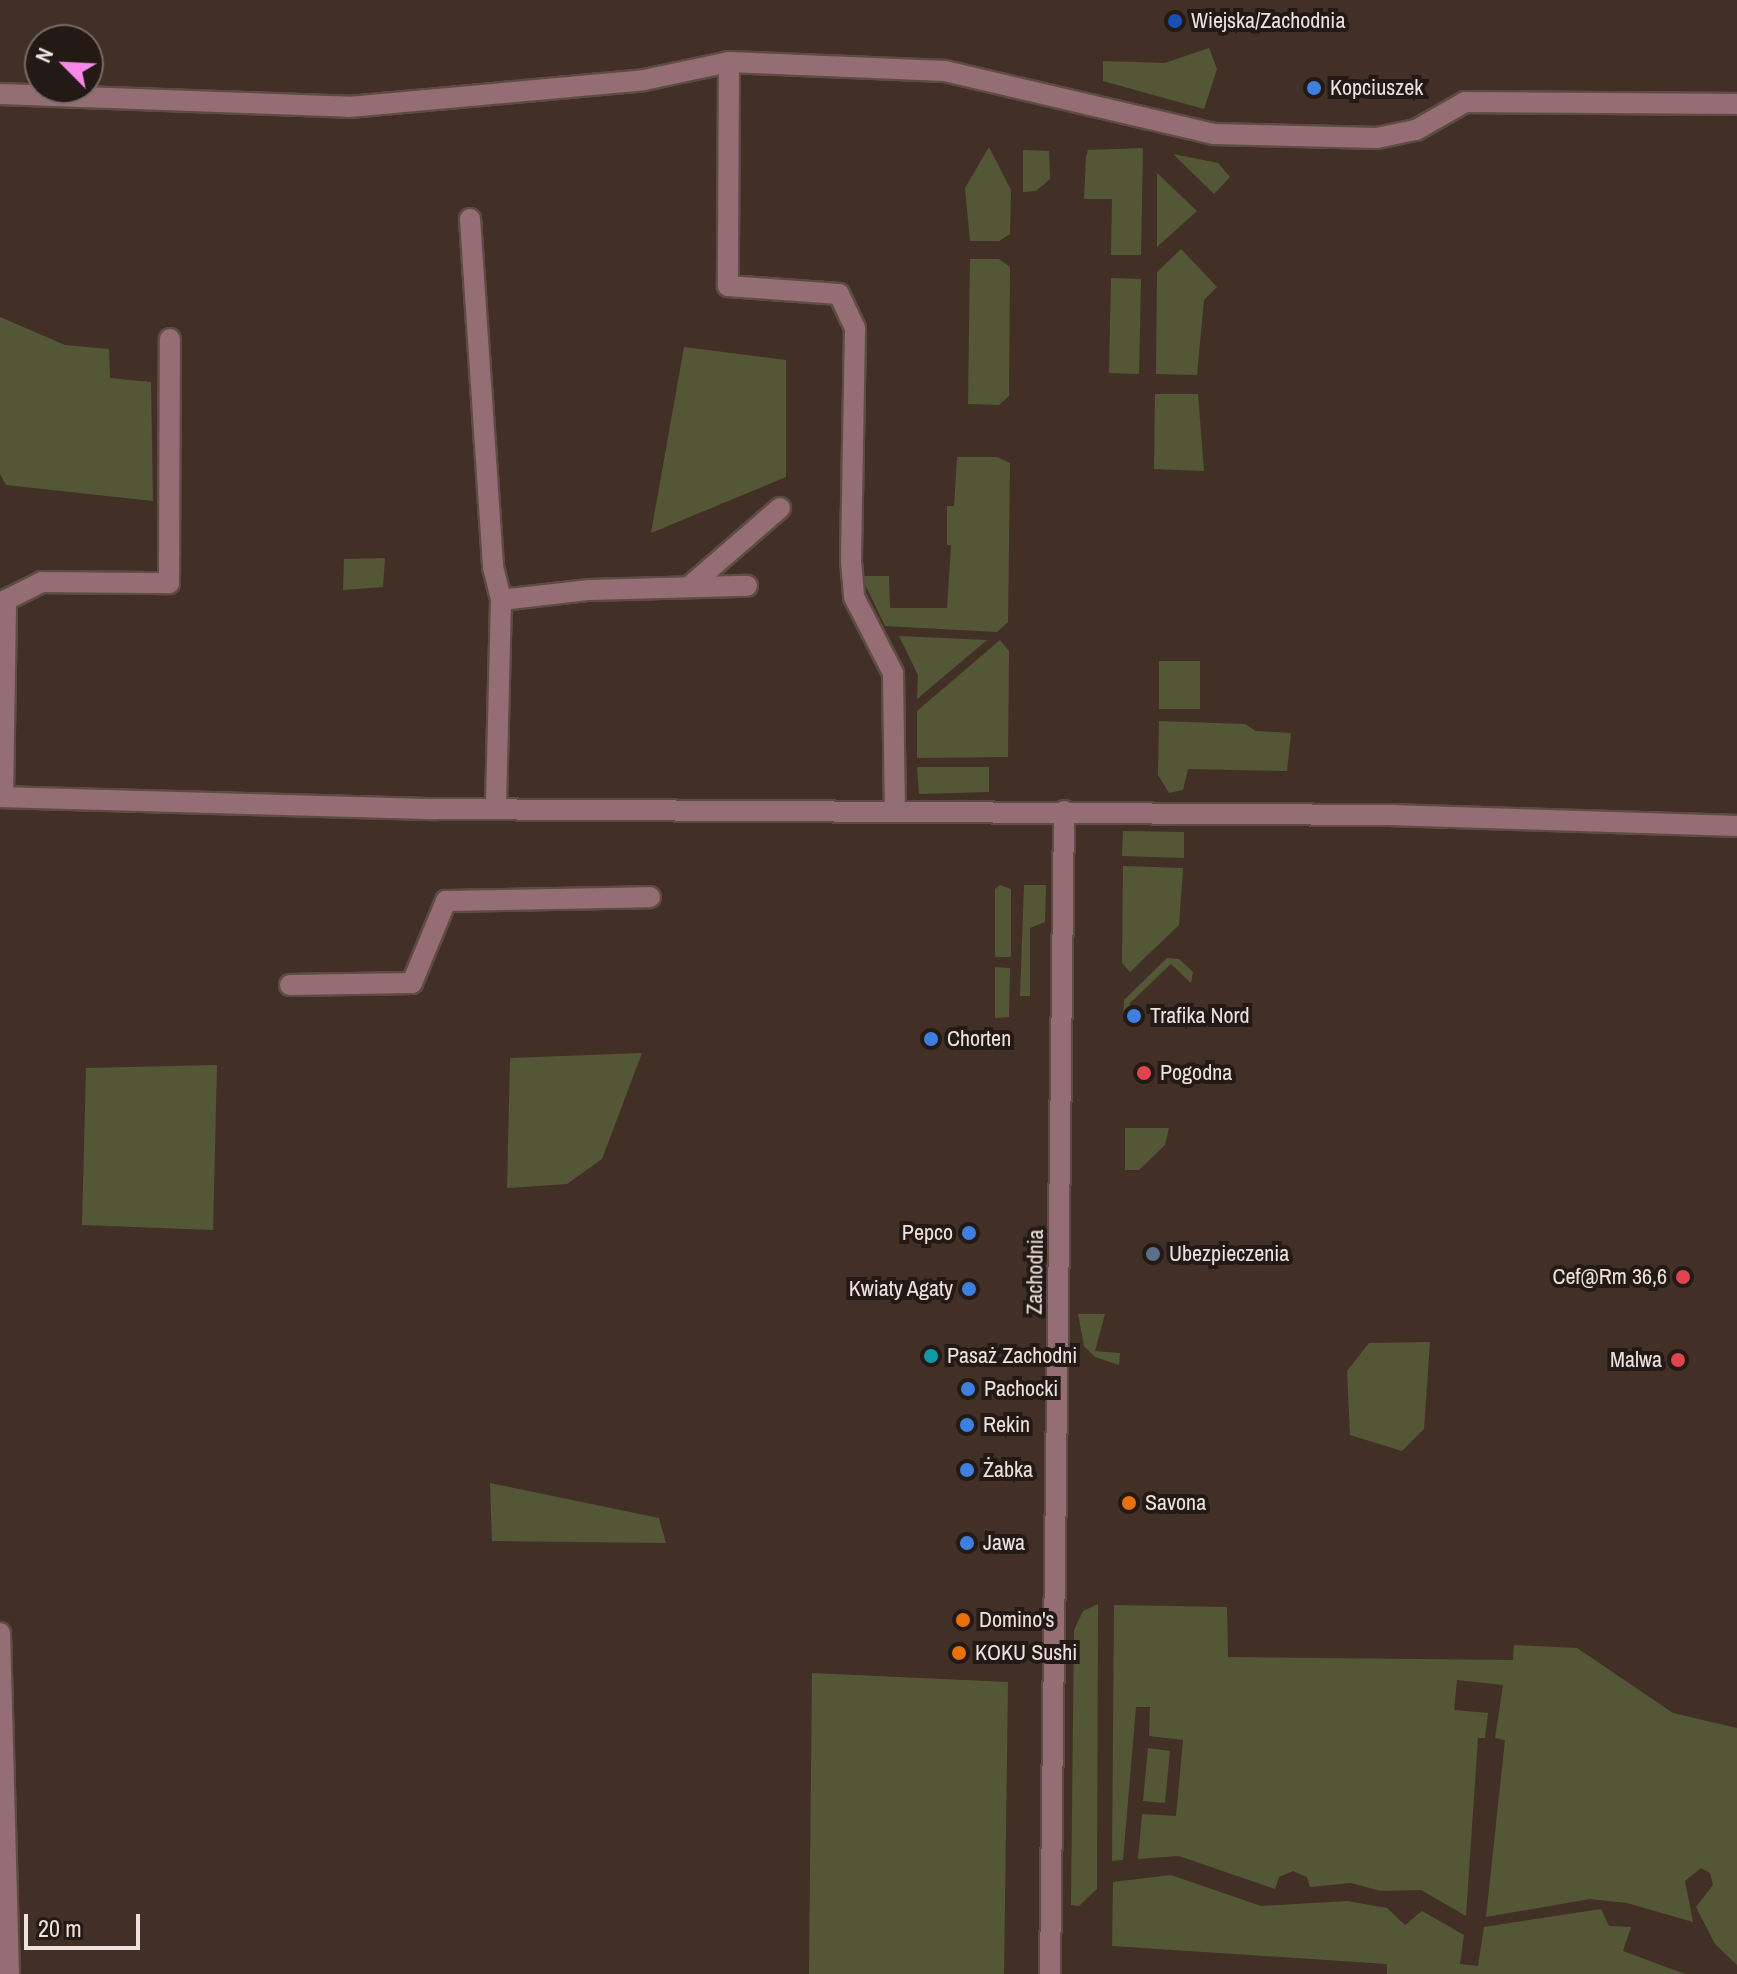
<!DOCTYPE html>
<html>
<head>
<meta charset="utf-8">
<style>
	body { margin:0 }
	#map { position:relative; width:1737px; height:1974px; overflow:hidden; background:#423027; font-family:"Archivo Narrow",sans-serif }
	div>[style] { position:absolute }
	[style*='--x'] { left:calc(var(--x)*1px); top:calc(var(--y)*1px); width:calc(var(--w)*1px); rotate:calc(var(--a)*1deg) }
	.green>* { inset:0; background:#535735 }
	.roads { filter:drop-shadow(2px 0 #5e4c44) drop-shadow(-2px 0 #5e4c44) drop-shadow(0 2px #5e4c44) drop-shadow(0 -2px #5e4c44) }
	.minor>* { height:20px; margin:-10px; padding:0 10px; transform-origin:10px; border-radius:10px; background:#956e75 }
	.dots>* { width:22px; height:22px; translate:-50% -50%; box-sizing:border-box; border:4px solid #231a16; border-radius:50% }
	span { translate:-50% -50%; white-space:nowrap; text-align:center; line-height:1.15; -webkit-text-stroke:8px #231a16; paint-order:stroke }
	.poi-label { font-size:22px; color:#efe2dd }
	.left { translate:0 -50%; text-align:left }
	.right { translate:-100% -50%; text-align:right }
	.street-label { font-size:22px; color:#efe2dd }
	.north { position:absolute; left:24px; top:24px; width:80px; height:80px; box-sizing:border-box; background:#231a16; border:2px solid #756a66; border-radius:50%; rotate:294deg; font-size:22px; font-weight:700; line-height:32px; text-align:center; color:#efe2dd }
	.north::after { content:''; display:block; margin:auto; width:28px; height:36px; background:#f888ea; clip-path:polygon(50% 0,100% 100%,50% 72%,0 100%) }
	.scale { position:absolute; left:24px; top:1914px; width:116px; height:36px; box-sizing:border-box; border:4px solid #efe2dd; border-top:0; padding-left:10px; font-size:24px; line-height:28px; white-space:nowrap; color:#efe2dd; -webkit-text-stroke:6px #231a16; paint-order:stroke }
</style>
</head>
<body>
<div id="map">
	<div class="green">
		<i style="clip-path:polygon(1209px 48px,1217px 69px,1204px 109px,1103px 81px,1103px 61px,1165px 63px)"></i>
		<i style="clip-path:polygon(989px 147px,1011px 190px,1010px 234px,999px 241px,970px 241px,965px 188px)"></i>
		<i style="clip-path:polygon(1143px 148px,1141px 255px,1111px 255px,1112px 199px,1084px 199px,1086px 156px,1088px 150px)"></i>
		<i style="clip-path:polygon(1023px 150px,1049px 151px,1050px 179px,1036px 191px,1023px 192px)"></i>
		<i style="clip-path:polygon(1173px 154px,1218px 163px,1230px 177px,1214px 194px)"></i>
		<i style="clip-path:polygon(1157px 173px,1197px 211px,1157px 247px)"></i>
		<i style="clip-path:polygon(1181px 249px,1217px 287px,1204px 300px,1197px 375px,1156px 374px,1157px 272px)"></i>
		<i style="clip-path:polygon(970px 259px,999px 259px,1010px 267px,1009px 396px,999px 405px,968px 404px)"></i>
		<i style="clip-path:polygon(1111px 278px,1141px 279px,1139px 374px,1109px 373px)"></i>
		<i style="clip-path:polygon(0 317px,65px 345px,109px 349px,110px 378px,151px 382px,153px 501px,6px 485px,0 474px)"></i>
		<i style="clip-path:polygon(684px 347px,786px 360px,786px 477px,651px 533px)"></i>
		<i style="clip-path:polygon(1155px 394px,1198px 394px,1204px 471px,1154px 469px)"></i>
		<i style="clip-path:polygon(957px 457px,997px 457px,1010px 463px,1008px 622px,997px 632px,885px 626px,861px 576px,889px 576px,890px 608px,947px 608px,951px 545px,947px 545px,947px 506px,954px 506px)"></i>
		<i style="clip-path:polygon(385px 558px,383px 587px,343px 590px,344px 559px)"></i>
		<i style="clip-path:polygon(899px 636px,987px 640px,917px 699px,918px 675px)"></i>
		<i style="clip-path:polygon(1000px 640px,1009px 651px,1008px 757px,917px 758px,917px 711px)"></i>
		<i style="clip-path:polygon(1159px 661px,1200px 661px,1200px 709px,1159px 709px)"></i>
		<i style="clip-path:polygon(1159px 721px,1245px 724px,1256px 731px,1291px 733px,1287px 771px,1188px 769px,1183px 790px,1169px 793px,1158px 775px)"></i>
		<i style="clip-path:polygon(917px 767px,989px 767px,989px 792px,919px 794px)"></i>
		<i style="clip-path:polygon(1123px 831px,1184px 832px,1184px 858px,1122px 856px)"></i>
		<i style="clip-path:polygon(1123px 866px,1183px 868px,1179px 925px,1130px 972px,1122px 963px)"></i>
		<i style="clip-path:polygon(1000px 885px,1011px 889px,1011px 957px,995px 957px,995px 889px)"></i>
		<i style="clip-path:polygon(1024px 885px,1046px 885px,1045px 922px,1030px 928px,1030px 996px,1020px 996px)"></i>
		<i style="clip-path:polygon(1167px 958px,1179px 959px,1193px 972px,1191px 983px,1171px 964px,1130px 1003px,1129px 1019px,1123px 1019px,1124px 1000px)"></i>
		<i style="clip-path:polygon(995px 967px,1010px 968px,1009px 1017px,995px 1018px)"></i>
		<i style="clip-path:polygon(642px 1053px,602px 1159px,567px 1184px,507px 1188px,510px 1058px)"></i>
		<i style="clip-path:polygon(217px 1065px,213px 1230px,82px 1225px,86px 1068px)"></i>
		<i style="clip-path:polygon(1125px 1128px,1169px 1128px,1165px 1145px,1139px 1170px,1125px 1170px)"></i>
		<i style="clip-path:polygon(1078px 1314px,1105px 1314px,1095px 1351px,1120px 1353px,1119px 1365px,1095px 1357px,1084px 1346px)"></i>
		<i style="clip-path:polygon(1430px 1342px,1424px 1429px,1402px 1451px,1350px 1435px,1347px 1371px,1369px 1343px)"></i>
		<i style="clip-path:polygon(490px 1483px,659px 1518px,666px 1543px,492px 1541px)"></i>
		<i style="clip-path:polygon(1098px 1604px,1097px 1889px,1079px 1906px,1071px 1905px,1074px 1630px,1083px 1611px)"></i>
		<i style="clip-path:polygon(1114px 1605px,1227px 1607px,1228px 1657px,1513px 1660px,1514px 1645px,1577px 1648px,1673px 1713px,1737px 1728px,1737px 1965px,1715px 1944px,1696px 1907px,1713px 1885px,1710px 1873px,1701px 1868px,1685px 1881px,1693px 1922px,1627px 1903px,1590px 1899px,1486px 1917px,1505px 1740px,1495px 1738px,1503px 1685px,1457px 1680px,1454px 1710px,1488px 1713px,1485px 1738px,1478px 1738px,1466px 1916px,1421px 1890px,1381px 1891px,1351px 1883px,1310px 1887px,1307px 1877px,1293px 1871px,1279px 1877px,1275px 1889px,1179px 1856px,1138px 1859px,1142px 1814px,1176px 1816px,1183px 1740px,1149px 1736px,1150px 1707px,1136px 1707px,1123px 1860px,1112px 1861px)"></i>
		<i style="clip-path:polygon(812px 1673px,1008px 1682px,1004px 1974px,809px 1974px)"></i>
		<i style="clip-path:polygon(1148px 1748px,1170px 1751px,1165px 1803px,1143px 1801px)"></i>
		<i style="clip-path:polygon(1171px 1875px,1261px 1906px,1347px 1901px,1387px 1908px,1405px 1925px,1422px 1911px,1464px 1935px,1460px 1964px,1478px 1966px,1484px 1927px,1601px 1909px,1609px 1926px,1631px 1927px,1623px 1951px,1685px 1974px,1387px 1974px,1387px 1964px,1112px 1946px,1113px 1882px)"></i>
	</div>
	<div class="roads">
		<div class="minor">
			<i style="--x:729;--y:62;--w:224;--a:90.3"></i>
			<i style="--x:728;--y:286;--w:111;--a:4.1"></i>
			<i style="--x:839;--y:294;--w:38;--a:65"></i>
			<i style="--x:855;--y:328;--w:233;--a:91"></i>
			<i style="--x:851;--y:561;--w:36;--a:85"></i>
			<i style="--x:854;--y:597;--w:85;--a:62.8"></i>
			<i style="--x:893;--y:673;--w:138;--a:89.2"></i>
			<i style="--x:0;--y:94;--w:349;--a:2.1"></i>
			<i style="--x:349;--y:107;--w:296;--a:-5.2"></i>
			<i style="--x:644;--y:80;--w:87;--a:-12"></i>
			<i style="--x:729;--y:62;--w:216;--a:2.4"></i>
			<i style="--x:945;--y:71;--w:276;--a:13.2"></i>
			<i style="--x:1214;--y:134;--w:163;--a:1.4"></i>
			<i style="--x:1377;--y:138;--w:40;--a:-12"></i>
			<i style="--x:1416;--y:130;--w:56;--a:-29.7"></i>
			<i style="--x:1465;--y:102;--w:272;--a:0.4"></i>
			<i style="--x:470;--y:219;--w:349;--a:86.2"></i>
			<i style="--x:493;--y:567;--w:34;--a:76"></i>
			<i style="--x:501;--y:600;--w:209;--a:91.4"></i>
			<i style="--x:690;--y:586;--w:119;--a:-40.9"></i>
			<i style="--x:501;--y:600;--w:89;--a:-6.5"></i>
			<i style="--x:589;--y:590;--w:158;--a:-1.5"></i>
			<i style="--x:0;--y:797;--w:435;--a:1.6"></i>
			<i style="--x:435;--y:809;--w:956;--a:0.36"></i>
			<i style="--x:1391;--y:815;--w:346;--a:1.8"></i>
			<i style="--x:3;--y:797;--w:197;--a:-89.1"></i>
			<i style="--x:6;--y:600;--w:40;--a:-26.6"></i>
			<i style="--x:42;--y:582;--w:127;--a:0.5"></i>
			<i style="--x:169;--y:583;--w:244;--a:-89.8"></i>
			<i style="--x:290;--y:985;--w:122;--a:-0.9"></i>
			<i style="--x:412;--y:983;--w:89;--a:-67.5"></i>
			<i style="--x:446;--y:901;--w:204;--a:-1.1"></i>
			<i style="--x:0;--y:1633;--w:341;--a:88.5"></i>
			<i style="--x:1050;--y:1974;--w:1163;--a:-89.31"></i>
		</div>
	</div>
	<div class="dots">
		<i style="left:1175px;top:21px;background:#1a4fb4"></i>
		<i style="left:1314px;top:88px;background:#3f7fe0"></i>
		<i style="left:1134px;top:1016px;background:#3f7fe0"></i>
		<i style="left:931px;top:1039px;background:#3f7fe0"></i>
		<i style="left:1144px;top:1073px;background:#e0444e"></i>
		<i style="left:969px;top:1233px;background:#3f7fe0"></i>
		<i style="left:1153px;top:1254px;background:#5c6f8a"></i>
		<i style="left:1683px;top:1277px;background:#e0444e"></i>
		<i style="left:969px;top:1289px;background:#3f7fe0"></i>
		<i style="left:931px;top:1356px;background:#0f9aa8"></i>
		<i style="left:1678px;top:1360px;background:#e0444e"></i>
		<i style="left:968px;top:1389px;background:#3f7fe0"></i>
		<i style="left:967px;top:1425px;background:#3f7fe0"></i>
		<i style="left:967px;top:1470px;background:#3f7fe0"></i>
		<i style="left:1129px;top:1503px;background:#e8710a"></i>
		<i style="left:967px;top:1543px;background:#3f7fe0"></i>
		<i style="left:963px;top:1620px;background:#e8710a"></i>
		<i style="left:959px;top:1653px;background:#e8710a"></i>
	</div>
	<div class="poi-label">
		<span class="left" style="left:1191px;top:21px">Wiejska/Zachodnia</span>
		<span class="left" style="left:1330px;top:88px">Kopciuszek</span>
		<span class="left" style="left:1150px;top:1016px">Trafika Nord</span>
		<span class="left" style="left:947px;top:1039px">Chorten</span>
		<span class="left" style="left:1160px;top:1073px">Pogodna</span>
		<span class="right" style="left:953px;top:1233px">Pepco</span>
		<span class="left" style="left:1169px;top:1254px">Ubezpieczenia</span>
		<span class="right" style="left:1667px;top:1277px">Cef@Rm 36,6</span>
		<span class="right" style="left:953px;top:1289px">Kwiaty Agaty</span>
		<span class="left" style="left:947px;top:1356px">Pasaż Zachodni</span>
		<span class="right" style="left:1662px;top:1360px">Malwa</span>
		<span class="left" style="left:984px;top:1389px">Pachocki</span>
		<span class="left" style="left:983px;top:1425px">Rekin</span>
		<span class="left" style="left:983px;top:1470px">Żabka</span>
		<span class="left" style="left:1145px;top:1503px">Savona</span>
		<span class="left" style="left:983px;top:1543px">Jawa</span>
		<span class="left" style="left:979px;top:1620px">Domino's</span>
		<span class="left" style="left:975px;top:1653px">KOKU Sushi</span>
	</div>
	<div class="street-label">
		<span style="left:1035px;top:1272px;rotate:-89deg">Zachodnia</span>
	</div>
	<div class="north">N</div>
	<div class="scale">20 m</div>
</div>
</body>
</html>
